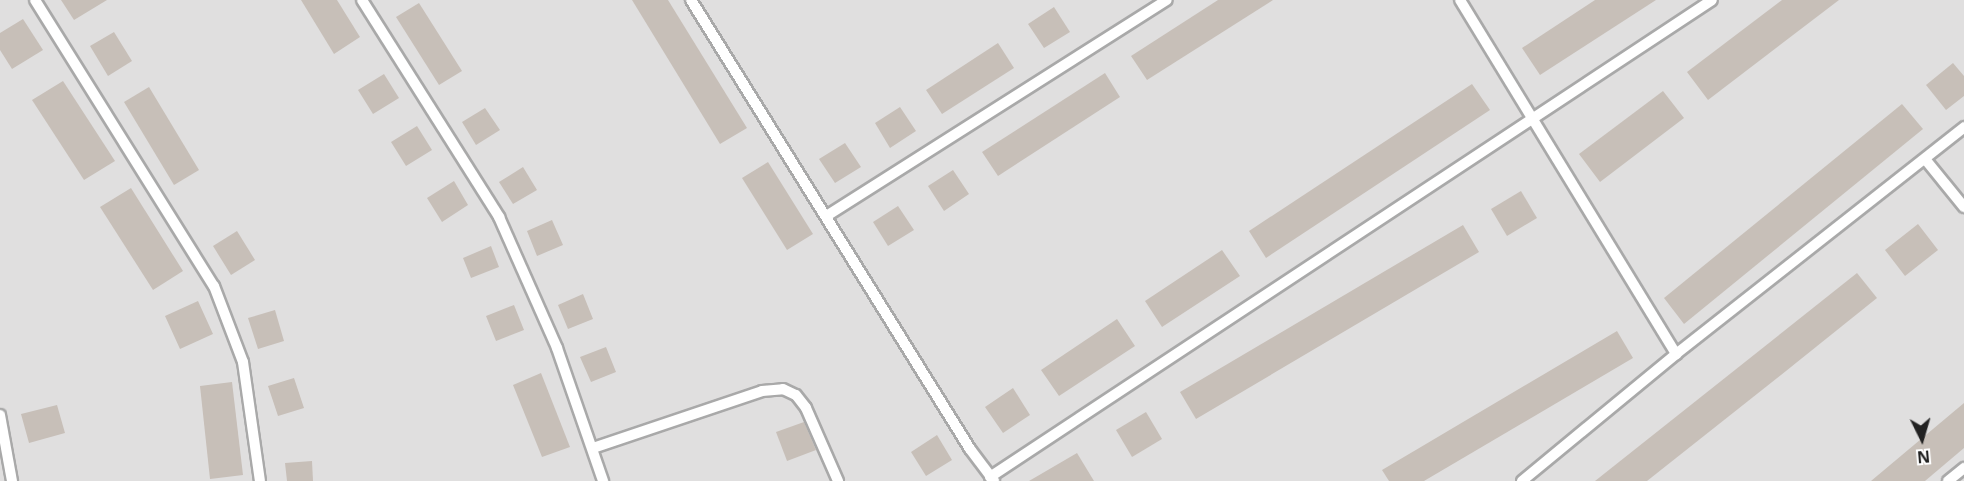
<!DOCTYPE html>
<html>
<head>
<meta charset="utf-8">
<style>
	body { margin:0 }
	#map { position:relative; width:1964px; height:481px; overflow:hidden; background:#f2efe9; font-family:"Noto Sans",sans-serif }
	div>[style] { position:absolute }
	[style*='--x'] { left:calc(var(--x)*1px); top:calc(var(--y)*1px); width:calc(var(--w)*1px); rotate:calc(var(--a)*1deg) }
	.residential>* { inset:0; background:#e0dfdf }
	.building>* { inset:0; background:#c7bfb8 }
	.roads { filter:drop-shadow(2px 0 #a9a9a9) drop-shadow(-2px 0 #a9a9a9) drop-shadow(0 2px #a9a9a9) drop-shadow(0 -2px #a9a9a9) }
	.lane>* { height:10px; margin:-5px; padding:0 5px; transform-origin:5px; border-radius:5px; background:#fff }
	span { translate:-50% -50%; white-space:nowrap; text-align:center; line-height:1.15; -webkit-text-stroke:4.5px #fff; paint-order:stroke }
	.north { position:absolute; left:1892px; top:409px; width:60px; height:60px; -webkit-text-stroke:4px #fff; paint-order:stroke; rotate:175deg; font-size:16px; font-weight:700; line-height:24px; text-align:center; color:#222 }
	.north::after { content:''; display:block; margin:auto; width:21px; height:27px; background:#222; clip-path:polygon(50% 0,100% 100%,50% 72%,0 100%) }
</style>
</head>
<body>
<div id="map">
	<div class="residential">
		<i style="clip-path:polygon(0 0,1964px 0,1964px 481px,0 481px)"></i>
	</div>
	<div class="building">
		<i style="clip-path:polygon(61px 0,107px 0,74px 20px)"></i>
		<i style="clip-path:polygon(301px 0,337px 0,360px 37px,334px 54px)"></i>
		<i style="clip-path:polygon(632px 0,668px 0,747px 128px,720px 144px)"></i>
		<i style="clip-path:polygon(1218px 0,1273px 0,1147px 80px,1131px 56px)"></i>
		<i style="clip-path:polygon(1595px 0,1656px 0,1540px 75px,1522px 48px)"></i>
		<i style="clip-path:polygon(1782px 0,1839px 0,1708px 100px,1687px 72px)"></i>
		<i style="clip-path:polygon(419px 3px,462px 71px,439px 85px,396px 17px)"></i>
		<i style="clip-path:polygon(1054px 7px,1070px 32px,1044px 48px,1028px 24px)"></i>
		<i style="clip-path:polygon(23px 19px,43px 50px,12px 69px,0 50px,0 33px)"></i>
		<i style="clip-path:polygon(114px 32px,132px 61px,108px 76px,90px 46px)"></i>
		<i style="clip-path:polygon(998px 43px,1014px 68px,942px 114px,926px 90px)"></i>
		<i style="clip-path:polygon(1953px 63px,1964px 76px,1964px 96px,1946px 110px,1926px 85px)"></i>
		<i style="clip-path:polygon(1105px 73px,1120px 97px,998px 176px,982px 152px)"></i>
		<i style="clip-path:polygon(384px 74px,399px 98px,373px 114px,358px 90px)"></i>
		<i style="clip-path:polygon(63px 81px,115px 161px,84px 180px,32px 100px)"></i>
		<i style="clip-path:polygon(1472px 84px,1490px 110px,1266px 258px,1249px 231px)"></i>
		<i style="clip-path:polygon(149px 87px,199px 170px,174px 185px,124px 102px)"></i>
		<i style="clip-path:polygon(1663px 91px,1684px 118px,1600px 182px,1579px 154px)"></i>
		<i style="clip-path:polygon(1902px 104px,1923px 129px,1684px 324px,1664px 298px)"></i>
		<i style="clip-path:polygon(900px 107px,916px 131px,890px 148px,875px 123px)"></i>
		<i style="clip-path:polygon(485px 108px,500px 130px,476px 145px,462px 122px)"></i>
		<i style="clip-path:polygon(417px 126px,432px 150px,406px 166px,391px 142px)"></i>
		<i style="clip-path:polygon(845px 143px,861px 167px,835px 183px,819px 159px)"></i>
		<i style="clip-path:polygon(768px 162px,813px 234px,787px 250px,742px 178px)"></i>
		<i style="clip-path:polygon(523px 167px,537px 190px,513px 204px,499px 182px)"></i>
		<i style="clip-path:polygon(953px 170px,969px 194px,944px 211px,928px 186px)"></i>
		<i style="clip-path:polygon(454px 181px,468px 205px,442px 222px,427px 198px)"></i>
		<i style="clip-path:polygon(131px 188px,183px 271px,153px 290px,100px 207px)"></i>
		<i style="clip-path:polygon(1521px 191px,1537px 218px,1507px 236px,1491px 209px)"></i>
		<i style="clip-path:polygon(898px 206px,914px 230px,888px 246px,873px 222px)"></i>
		<i style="clip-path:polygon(552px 220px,563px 245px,537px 256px,527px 231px)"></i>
		<i style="clip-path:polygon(1918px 224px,1938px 250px,1905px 276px,1885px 250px)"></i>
		<i style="clip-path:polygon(1463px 225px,1479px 252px,1196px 419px,1180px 392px)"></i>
		<i style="clip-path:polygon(237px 231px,255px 260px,231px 275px,213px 246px)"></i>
		<i style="clip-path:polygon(491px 246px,499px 267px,471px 278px,463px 258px)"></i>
		<i style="clip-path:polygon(1222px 250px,1240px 276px,1162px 327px,1145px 301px)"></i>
		<i style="clip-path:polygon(1857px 273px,1877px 298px,1781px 375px,1647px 481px,1595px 481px)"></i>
		<i style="clip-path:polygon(583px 294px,593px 319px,568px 329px,558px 305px)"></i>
		<i style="clip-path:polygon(198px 301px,213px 334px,180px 349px,165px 316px)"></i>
		<i style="clip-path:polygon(514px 305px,524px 330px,496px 341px,486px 316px)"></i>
		<i style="clip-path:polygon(275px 310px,284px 341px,258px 349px,248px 318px)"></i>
		<i style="clip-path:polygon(1117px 319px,1135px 346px,1059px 396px,1041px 370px)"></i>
		<i style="clip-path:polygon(1617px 331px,1633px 358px,1424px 481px,1389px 481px,1382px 470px)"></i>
		<i style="clip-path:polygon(606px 347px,616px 372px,591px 382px,580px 357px)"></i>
		<i style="clip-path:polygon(541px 373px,570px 447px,542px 457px,513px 385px)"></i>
		<i style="clip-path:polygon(294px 378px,304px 408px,278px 416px,268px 386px)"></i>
		<i style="clip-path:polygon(232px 382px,243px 475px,210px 479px,200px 386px)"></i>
		<i style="clip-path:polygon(1013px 388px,1030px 415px,1003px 433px,985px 407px)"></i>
		<i style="clip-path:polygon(1964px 403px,1964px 448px,1925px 481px,1871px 481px)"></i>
		<i style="clip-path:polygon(57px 405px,65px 433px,29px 443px,21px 414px)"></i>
		<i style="clip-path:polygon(1146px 412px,1162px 439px,1132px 457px,1116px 430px)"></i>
		<i style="clip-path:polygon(804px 422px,816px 450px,787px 461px,776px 432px)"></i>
		<i style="clip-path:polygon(937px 435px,952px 460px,926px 476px,911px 452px)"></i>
		<i style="clip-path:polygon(1077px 453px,1094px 481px,1029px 481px)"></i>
		<i style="clip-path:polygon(312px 461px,313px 481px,287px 481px,285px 463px)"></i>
	</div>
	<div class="roads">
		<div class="lane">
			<i style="--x:35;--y:0;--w:337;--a:58"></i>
			<i style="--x:214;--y:286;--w:81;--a:69.1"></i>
			<i style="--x:243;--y:362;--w:120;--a:81.9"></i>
			<i style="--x:362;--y:0;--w:257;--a:57.7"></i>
			<i style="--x:499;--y:217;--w:143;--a:66.1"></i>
			<i style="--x:557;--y:348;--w:141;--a:70.9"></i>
			<i style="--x:691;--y:0;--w:529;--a:58.14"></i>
			<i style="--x:970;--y:449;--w:40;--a:53"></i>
			<i style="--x:1460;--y:0;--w:415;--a:58.6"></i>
			<i style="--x:1925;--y:159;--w:62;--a:50.9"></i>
			<i style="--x:828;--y:215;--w:401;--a:-32.4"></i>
			<i style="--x:0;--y:415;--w:67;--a:79.7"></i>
			<i style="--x:593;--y:448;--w:178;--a:-18.6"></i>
			<i style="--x:762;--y:391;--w:21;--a:-5"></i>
			<i style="--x:783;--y:389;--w:14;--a:25"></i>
			<i style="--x:796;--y:395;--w:16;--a:52"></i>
			<i style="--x:806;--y:408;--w:80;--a:66.3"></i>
			<i style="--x:990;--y:477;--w:865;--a:-33.45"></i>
			<i style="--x:1522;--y:481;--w:200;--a:-39.5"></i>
			<i style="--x:1676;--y:354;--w:367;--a:-38.2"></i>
			<i style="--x:1948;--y:481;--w:21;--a:-39"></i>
		</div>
	</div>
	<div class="north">N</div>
</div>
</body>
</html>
